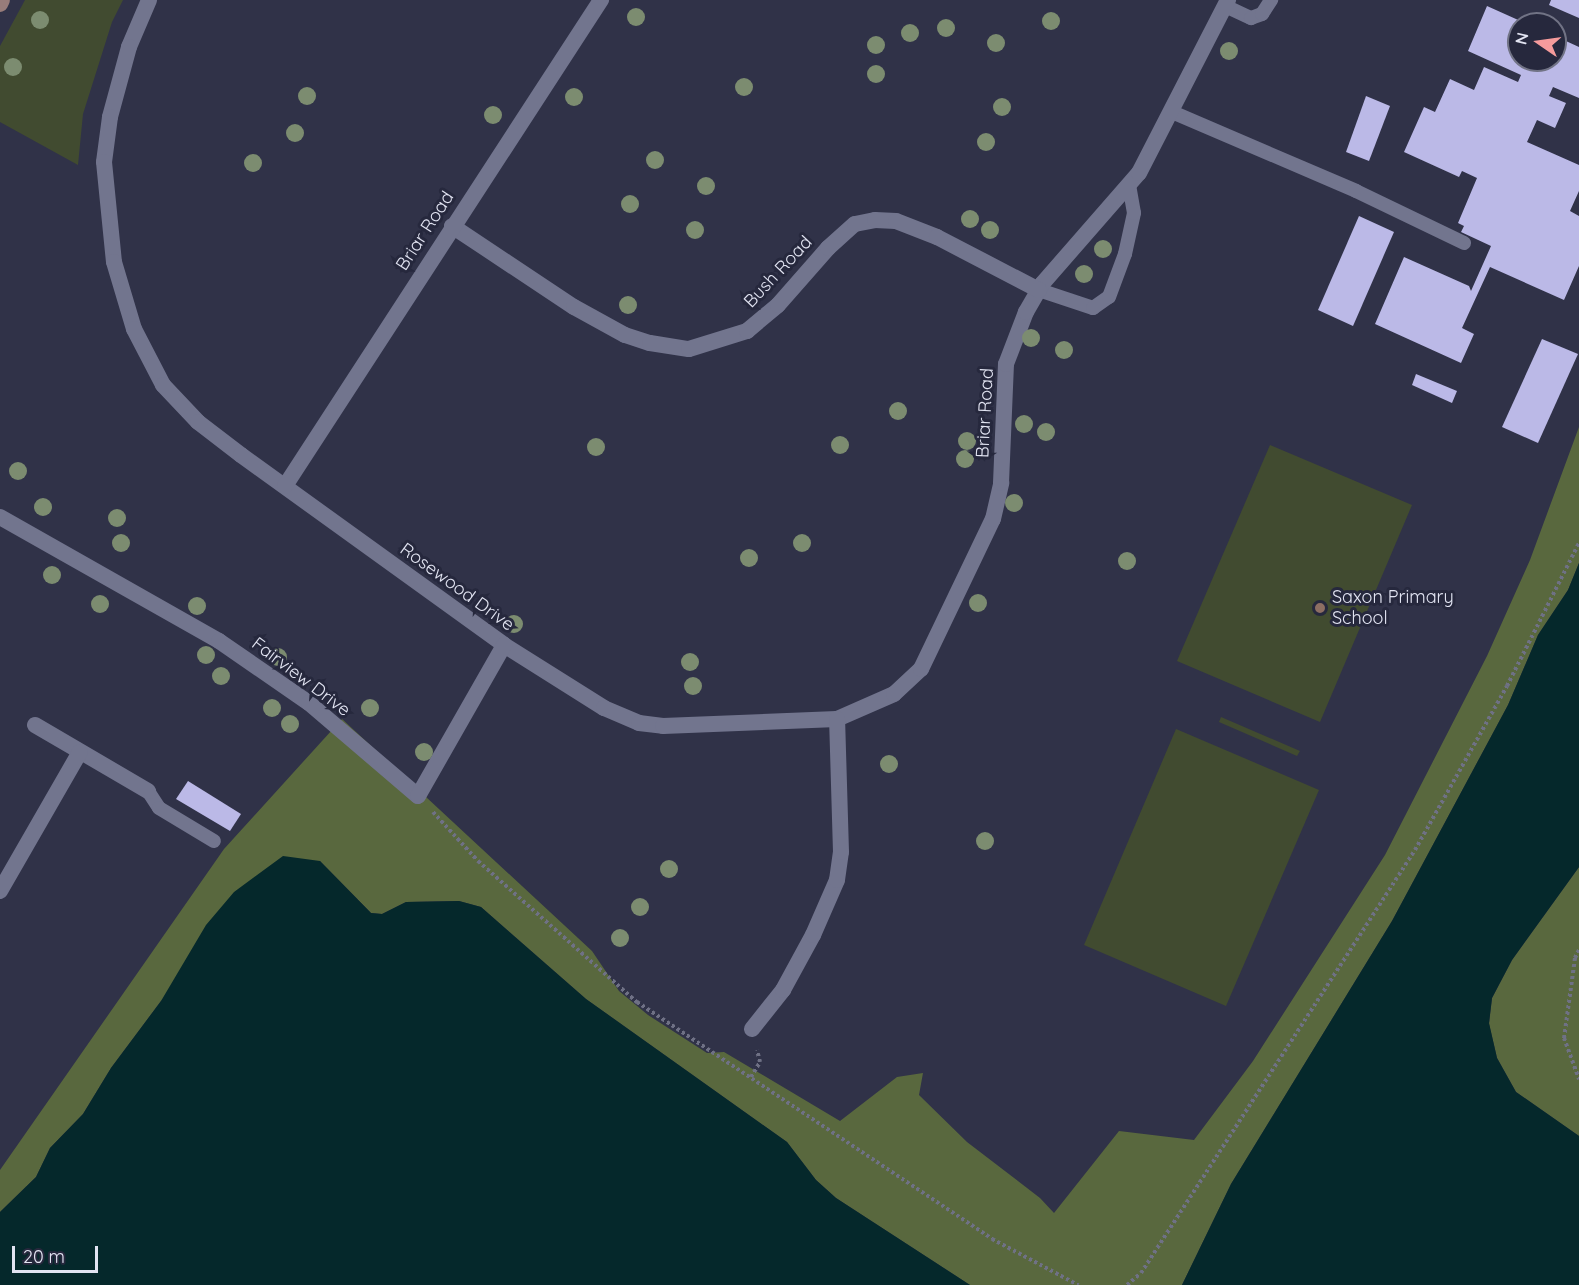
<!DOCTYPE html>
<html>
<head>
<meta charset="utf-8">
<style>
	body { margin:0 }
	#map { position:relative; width:1579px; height:1285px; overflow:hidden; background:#303248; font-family:Quicksand,sans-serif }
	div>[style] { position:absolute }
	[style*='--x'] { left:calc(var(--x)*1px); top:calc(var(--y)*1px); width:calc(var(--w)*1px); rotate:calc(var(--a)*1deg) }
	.green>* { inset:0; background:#414b30 }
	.forest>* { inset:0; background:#59683e }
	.water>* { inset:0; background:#05282b }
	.building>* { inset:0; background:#bbb9e7 }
	.path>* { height:4px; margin-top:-2px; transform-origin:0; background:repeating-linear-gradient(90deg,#6f7185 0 3px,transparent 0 6px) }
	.service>* { height:14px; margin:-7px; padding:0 7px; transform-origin:7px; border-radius:7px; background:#72758e }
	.minor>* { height:16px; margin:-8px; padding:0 8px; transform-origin:8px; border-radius:8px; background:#72758e }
	.secondary>* { height:16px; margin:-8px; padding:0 8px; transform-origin:8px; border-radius:8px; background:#987c7a }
	.trees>* { width:18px; height:18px; margin:-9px; border-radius:50%; background:#7c8c70 }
	.dots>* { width:16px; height:16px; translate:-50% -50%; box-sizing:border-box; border:3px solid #26283d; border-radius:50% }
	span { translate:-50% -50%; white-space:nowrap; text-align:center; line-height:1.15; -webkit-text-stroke:6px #26283d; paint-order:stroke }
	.street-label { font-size:18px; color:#e2e4f2 }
	.poi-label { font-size:18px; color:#e2e4f2 }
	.left { translate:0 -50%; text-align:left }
	.north { position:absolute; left:1507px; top:12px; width:60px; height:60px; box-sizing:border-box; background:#26283d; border:2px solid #717385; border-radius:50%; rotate:283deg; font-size:16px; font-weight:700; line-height:24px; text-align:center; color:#e2e4f2 }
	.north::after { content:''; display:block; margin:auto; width:21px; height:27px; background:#f59b9c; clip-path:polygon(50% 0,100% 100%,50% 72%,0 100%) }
	.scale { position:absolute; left:12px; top:1246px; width:86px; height:27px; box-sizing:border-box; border:3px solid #e2e4f2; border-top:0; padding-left:8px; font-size:18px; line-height:21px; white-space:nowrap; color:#e2e4f2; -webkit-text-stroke:4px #26283d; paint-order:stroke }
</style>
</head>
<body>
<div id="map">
	<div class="green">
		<i style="clip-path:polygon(25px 0,123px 0,112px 22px,83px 114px,78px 165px,0 122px,0 46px)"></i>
		<i style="clip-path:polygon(1270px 445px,1412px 505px,1320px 722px,1177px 661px)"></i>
		<i style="clip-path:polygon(1221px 717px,1300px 751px,1297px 756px,1219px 722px)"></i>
		<i style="clip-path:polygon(1176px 729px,1319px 790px,1226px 1006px,1084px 945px)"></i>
	</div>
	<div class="forest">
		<i style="clip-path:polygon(1579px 427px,1579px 563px,1568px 590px,1538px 635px,1508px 705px,1392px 921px,1231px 1184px,1182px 1285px,970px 1285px,836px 1198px,816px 1180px,787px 1142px,586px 999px,481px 907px,459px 901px,406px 902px,382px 914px,371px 913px,320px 861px,161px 1001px,111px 1068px,83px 1114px,50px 1148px,36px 1177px,0 1212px,0 1170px,224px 849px,342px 719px,592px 951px,619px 991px,648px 1015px,707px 1053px,724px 1052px,840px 1121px,897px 1077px,923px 1073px,919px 1095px,967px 1142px,1040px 1198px,1054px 1213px,1119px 1131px,1194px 1140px,1253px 1061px,1385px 855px,1487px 656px,1530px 560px)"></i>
		<i style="clip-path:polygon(1579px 867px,1579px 1136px,1516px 1092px,1497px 1058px,1489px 1024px,1492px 998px,1512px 960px)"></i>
	</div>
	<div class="water">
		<i style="clip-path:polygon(1579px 563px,1579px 867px,1512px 960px,1492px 998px,1489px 1023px,1497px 1058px,1516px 1092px,1579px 1136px,1579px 1285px,1182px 1285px,1231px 1184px,1392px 921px,1508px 705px,1538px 635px,1568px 590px)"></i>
		<i style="clip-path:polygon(283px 856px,320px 861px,371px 913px,382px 914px,406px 902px,459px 901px,481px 907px,586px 999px,787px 1142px,816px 1180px,836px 1198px,970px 1285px,0 1285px,0 1212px,36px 1177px,50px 1148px,83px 1114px,111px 1068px,161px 1001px,206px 925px,234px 892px)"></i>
	</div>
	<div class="building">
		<i style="clip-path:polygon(1551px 0,1579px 0,1579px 18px,1549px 5px)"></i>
		<i style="clip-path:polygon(1487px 6px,1527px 24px,1519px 24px,1519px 60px,1555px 60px,1555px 36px,1579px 47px,1579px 98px,1553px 87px,1549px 96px,1566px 103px,1555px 128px,1537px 120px,1527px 142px,1579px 165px,1579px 191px,1570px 211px,1579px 216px,1579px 266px,1564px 300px,1490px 267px,1462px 328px,1474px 334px,1461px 363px,1375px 324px,1404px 257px,1469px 286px,1471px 291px,1491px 246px,1461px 232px,1464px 226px,1458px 223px,1477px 178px,1462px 171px,1459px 177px,1404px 152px,1424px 107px,1435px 112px,1450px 79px,1474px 90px,1484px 67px,1518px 82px,1521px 75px,1468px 51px)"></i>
		<i style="clip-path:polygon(1366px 96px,1390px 106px,1369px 161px,1346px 152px)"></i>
		<i style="clip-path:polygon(1359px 216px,1394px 232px,1353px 326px,1318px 310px)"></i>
		<i style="clip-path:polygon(1542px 339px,1578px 354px,1538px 443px,1502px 427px)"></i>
		<i style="clip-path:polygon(1416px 374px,1457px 391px,1452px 403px,1412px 385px)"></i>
		<i style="clip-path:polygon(188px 781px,241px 814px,230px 831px,176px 799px)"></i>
	</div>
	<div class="path">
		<i style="--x:433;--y:812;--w:67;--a:47.4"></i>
		<i style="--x:478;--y:861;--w:213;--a:41.6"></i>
		<i style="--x:637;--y:1002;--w:427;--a:33.7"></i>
		<i style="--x:992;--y:1239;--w:98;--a:28.1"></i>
		<i style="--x:1579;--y:950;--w:9;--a:117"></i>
		<i style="--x:1575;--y:958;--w:81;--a:97.8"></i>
		<i style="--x:1564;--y:1038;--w:44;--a:69.9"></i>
		<i style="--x:751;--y:1077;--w:17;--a:-59"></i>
		<i style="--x:760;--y:1062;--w:12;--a:-104"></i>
		<i style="--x:1127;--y:1285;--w:18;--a:-41"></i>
		<i style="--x:1141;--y:1273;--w:504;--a:-57.07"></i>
		<i style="--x:1415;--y:850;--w:188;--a:-60.7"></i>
		<i style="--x:1507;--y:686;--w:160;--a:-63.3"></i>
	</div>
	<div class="service">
		<i style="--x:1225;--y:6;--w:29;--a:25"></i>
		<i style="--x:1251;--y:18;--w:12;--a:-20"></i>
		<i style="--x:1262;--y:14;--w:17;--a:-57"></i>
		<i style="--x:1172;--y:112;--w:200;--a:23.2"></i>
		<i style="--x:1356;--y:191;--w:120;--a:25.7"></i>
		<i style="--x:1039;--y:290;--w:57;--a:18.4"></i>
		<i style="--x:1093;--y:308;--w:19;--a:-35"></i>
		<i style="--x:1109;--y:297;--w:46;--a:-69.6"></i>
		<i style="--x:1125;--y:254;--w:42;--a:-77.6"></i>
		<i style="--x:1134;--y:213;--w:27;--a:-100"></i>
		<i style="--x:148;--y:791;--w:20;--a:57"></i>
		<i style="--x:159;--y:808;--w:64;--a:31"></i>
	</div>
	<div class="minor">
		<i style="--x:149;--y:0;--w:51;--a:113.1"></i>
		<i style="--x:129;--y:47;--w:73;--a:105.2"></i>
		<i style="--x:110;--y:117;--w:45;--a:97.6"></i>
		<i style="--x:104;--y:162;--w:100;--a:84.3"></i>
		<i style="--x:114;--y:262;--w:70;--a:73.4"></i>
		<i style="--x:134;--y:329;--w:63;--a:62.6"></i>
		<i style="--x:163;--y:385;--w:51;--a:46.6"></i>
		<i style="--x:198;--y:422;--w:54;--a:37.5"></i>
		<i style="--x:241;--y:455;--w:324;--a:35.8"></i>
		<i style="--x:504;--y:645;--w:118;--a:32.2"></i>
		<i style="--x:604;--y:708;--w:38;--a:23"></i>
		<i style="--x:639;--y:723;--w:24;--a:7"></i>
		<i style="--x:663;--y:726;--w:174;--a:-2.3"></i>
		<i style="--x:837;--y:719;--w:62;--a:-23.7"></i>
		<i style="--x:894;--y:694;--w:37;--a:-43"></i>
		<i style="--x:921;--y:669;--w:166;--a:-64.4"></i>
		<i style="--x:993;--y:519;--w:37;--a:-77"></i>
		<i style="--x:1001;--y:483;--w:119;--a:-87.6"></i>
		<i style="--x:1006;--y:364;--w:56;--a:-69"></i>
		<i style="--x:1026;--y:312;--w:32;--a:-60"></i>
		<i style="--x:1042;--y:284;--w:147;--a:-48.9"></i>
		<i style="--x:1139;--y:173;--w:195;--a:-62.8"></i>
		<i style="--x:452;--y:226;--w:146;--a:33.6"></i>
		<i style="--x:574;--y:307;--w:58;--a:28.8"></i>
		<i style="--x:625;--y:335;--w:26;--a:18"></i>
		<i style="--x:650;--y:343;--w:39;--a:9"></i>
		<i style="--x:689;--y:349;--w:61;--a:-17.2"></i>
		<i style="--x:747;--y:331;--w:40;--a:-40"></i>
		<i style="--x:778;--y:305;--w:76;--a:-48.7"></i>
		<i style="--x:828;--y:248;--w:36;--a:-42"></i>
		<i style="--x:855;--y:224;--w:20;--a:-11"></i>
		<i style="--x:875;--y:220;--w:21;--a:3"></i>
		<i style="--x:896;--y:221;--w:44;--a:21.3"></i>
		<i style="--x:937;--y:237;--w:115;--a:27.5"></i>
		<i style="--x:285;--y:486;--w:580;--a:-56.97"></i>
		<i style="--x:0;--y:517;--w:252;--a:29.5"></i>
		<i style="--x:219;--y:641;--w:109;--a:34.6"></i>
		<i style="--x:309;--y:703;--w:143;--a:40.5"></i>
		<i style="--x:418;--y:796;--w:174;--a:-60.3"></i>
		<i style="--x:35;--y:725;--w:131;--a:30.3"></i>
		<i style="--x:0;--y:891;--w:160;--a:-60.1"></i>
		<i style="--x:752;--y:1029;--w:50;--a:-51.5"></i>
		<i style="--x:783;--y:990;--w:63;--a:-61.4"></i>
		<i style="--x:813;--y:935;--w:60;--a:-66.4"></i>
		<i style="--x:837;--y:880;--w:28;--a:-82"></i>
		<i style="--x:841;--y:852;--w:133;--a:-91.7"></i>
	</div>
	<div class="secondary">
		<i style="--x:0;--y:4;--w:4;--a:-63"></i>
	</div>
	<div class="trees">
		<i style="left:636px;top:17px"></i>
		<i style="left:40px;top:20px"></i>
		<i style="left:1051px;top:21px"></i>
		<i style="left:946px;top:28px"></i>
		<i style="left:910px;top:33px"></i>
		<i style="left:996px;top:43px"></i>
		<i style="left:876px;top:45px"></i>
		<i style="left:1229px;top:51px"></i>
		<i style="left:13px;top:67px"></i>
		<i style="left:876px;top:74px"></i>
		<i style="left:744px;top:87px"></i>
		<i style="left:307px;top:96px"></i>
		<i style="left:574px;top:97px"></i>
		<i style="left:1002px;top:107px"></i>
		<i style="left:493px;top:115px"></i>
		<i style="left:295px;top:133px"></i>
		<i style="left:986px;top:142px"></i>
		<i style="left:655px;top:160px"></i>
		<i style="left:253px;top:163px"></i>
		<i style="left:706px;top:186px"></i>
		<i style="left:630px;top:204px"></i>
		<i style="left:970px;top:219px"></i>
		<i style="left:695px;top:230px"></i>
		<i style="left:990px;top:230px"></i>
		<i style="left:1103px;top:249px"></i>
		<i style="left:1084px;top:274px"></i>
		<i style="left:628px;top:305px"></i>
		<i style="left:1031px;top:338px"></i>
		<i style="left:1064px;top:350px"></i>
		<i style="left:898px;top:411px"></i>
		<i style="left:1024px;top:424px"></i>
		<i style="left:1046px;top:432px"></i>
		<i style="left:967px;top:441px"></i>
		<i style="left:840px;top:445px"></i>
		<i style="left:596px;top:447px"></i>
		<i style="left:965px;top:459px"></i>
		<i style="left:18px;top:471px"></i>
		<i style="left:1014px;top:503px"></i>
		<i style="left:43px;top:507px"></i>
		<i style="left:117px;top:518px"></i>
		<i style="left:121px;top:543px"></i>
		<i style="left:802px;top:543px"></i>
		<i style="left:749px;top:558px"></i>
		<i style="left:1127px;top:561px"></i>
		<i style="left:52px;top:575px"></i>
		<i style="left:978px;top:603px"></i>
		<i style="left:100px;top:604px"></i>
		<i style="left:197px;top:606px"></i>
		<i style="left:514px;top:624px"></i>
		<i style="left:206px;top:655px"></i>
		<i style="left:278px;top:657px"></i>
		<i style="left:690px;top:662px"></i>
		<i style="left:221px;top:676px"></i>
		<i style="left:693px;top:686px"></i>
		<i style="left:272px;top:708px"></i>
		<i style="left:370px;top:708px"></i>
		<i style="left:290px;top:724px"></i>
		<i style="left:424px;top:752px"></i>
		<i style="left:889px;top:764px"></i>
		<i style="left:985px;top:841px"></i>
		<i style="left:669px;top:869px"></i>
		<i style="left:640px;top:907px"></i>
		<i style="left:620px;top:938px"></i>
	</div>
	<div class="dots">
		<i style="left:1320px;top:608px;background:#8d6e63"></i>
	</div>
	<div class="street-label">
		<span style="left:425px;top:231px;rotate:-57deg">Briar Road</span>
		<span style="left:778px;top:272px;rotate:-47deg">Bush Road</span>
		<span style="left:985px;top:413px;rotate:-87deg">Briar Road</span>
		<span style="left:457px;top:587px;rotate:36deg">Rosewood Drive</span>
		<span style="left:301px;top:677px;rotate:37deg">Fairview Drive</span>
	</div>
	<div class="poi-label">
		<span class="left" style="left:1332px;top:608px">Saxon Primary<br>School</span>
	</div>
	<div class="north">N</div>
	<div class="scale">20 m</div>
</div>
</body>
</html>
